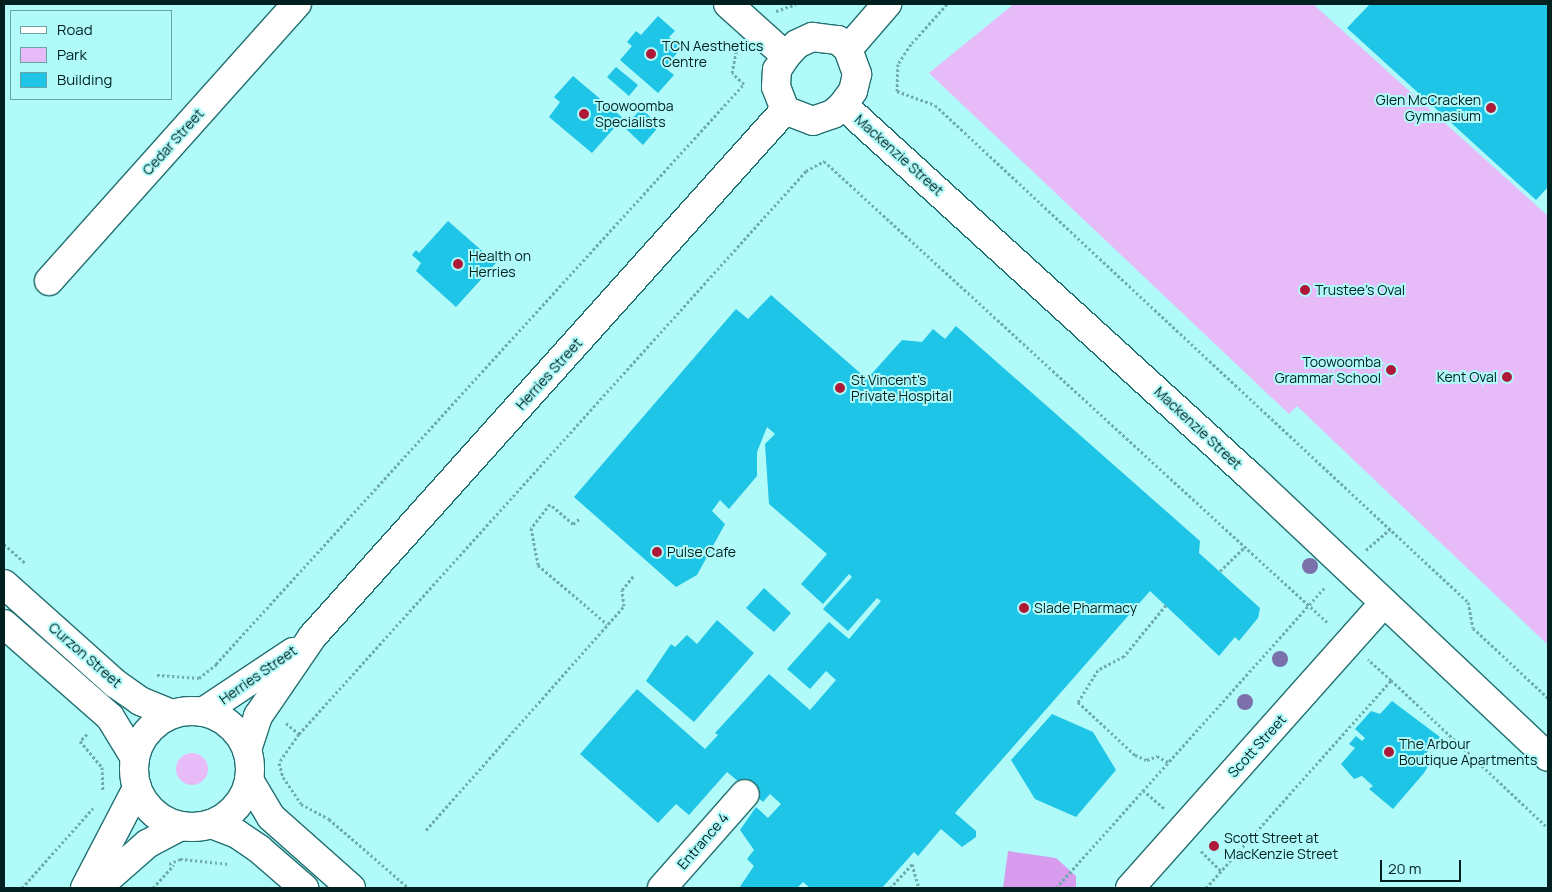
<!DOCTYPE html>
<html>
<head>
<meta charset="utf-8">
<style>
	body { margin:0 }
	#map { position:relative; width:1552px; height:892px; overflow:hidden; background:#b0fafa; font-family:Manrope,sans-serif }
	div>[style] { position:absolute }
	[style*='--x'] { left:calc(var(--x)*1px); top:calc(var(--y)*1px); width:calc(var(--w)*1px); rotate:calc(var(--a)*1deg) }
	.green>* { inset:0; background:#e7baf8 }
	.round { border-radius:50% }
	.forest>* { inset:0; background:#d89cee }
	.building>* { inset:0; background:#1fc5e6 }
	.path>* { height:3px; margin-top:-1.5px; transform-origin:0; background:repeating-linear-gradient(90deg,#71acac 0 2.5px,transparent 0 5px) }
	.roads { filter:drop-shadow(1px 0 #247071) drop-shadow(-1px 0 #247071) drop-shadow(0 1px #247071) drop-shadow(0 -1px #247071) }
	.minor>* { height:28px; margin:-14px; padding:0 14px; transform-origin:14px; border-radius:14px; background:#fff }
	.major>* { height:28px; margin:-14px; padding:0 14px; transform-origin:14px; border-radius:14px; background:#fff }
	.major>.ring { margin:-14px; padding:0; box-sizing:content-box; background:none; border:28px solid #fff; border-radius:50% }
	.trees>* { width:16px; height:16px; margin:-8px; border-radius:50%; background:#7c70aa }
	.dots>* { width:14px; height:14px; translate:-50% -50%; box-sizing:border-box; border:2px solid #b0fafa; border-radius:50% }
	span { translate:-50% -50%; white-space:nowrap; text-align:center; line-height:1.15; -webkit-text-stroke:4px #b0fafa; paint-order:stroke }
	.poi-label { font-size:14px; color:#012020 }
	.left { translate:0 -50%; text-align:left }
	.right { translate:-100% -50%; text-align:right }
	.street-label { font-size:14px; color:#012020 }
	.frame { position:absolute; inset:0; border:5px solid #012020; pointer-events:none }
	.legend { position:absolute; left:10px; top:10px; width:162px; height:90px; box-sizing:border-box; background:#b0fafa; border:1px solid #6aa3a3; margin:0; padding:6px 9px; list-style:none; font-size:15px; color:#012020 }
	.legend li { display:flex; align-items:center; gap:10px; height:25px }
	.legend b { width:25px; border:1px solid #6aa3a3 }
	.scale { position:absolute; left:1380px; top:860px; width:81px; height:22px; box-sizing:border-box; border:2px solid #012020; border-top:0; padding-left:6px; font-size:15px; line-height:18px; white-space:nowrap; color:#012020; -webkit-text-stroke:4px #b0fafa; paint-order:stroke }
</style>
</head>
<body>
<div id="map">
	<div class="green">
		<i style="clip-path:polygon(1014px 4px,1313px 4px,1548px 216px,1548px 645px,1297px 406px,1289px 414px,929px 73px)"></i>
		<i class="round" style="left:176px;top:753px;width:32px;height:32px"></i>
	</div>
	<div class="forest">
		<i style="clip-path:polygon(1008px 851px,1056px 858px,1076px 876px,1076px 888px,1003px 888px)"></i>
	</div>
	<div class="building">
		<i style="clip-path:polygon(1370px 4px,1548px 4px,1548px 187px,1536px 200px,1347px 28px)"></i>
		<i style="clip-path:polygon(658px 16px,675px 31px,669px 37px,681px 48px,665px 68px,674px 75px,658px 93px,620px 60px,632px 46px,627px 42px,636px 31px,641px 35px)"></i>
		<i style="clip-path:polygon(616px 67px,638px 85px,629px 96px,607px 77px)"></i>
		<i style="clip-path:polygon(573px 76px,623px 118px,592px 153px,549px 117px,560px 102px,554px 97px)"></i>
		<i style="clip-path:polygon(641px 109px,660px 125px,643px 145px,624px 127px)"></i>
		<i style="clip-path:polygon(448px 221px,496px 263px,456px 307px,416px 271px,421px 263px,412px 255px,416px 250px,419px 253px)"></i>
		<i style="clip-path:polygon(771px 295px,867px 379px,902px 340px,922px 342px,933px 329px,945px 339px,956px 326px,1200px 541px,1199px 553px,1260px 608px,1258px 618px,1239px 641px,1235px 637px,1219px 656px,1150px 591px,955px 813px,976px 831px,976px 837px,962px 847px,941px 829px,918px 856px,914px 852px,882px 888px,810px 888px,803px 882px,797px 888px,739px 888px,754px 866px,747px 859px,754px 850px,740px 830px,756px 807px,768px 818px,781px 804px,770px 794px,763px 802px,727px 772px,689px 815px,676px 804px,658px 823px,580px 754px,637px 689px,705px 749px,718px 735px,715px 733px,769px 674px,810px 710px,836px 680px,826px 671px,810px 689px,787px 669px,829px 622px,849px 639px,881px 601px,877px 598px,848px 631px,823px 609px,852px 577px,849px 574px,823px 604px,801px 584px,827px 554px,769px 504px,765px 444px,775px 434px,767px 427px,757px 452px,757px 476px,729px 509px,720px 500px,712px 511px,725px 524px,697px 575px,676px 587px,574px 497px,736px 309px,748px 319px)"></i>
		<i style="clip-path:polygon(764px 588px,791px 613px,774px 632px,746px 608px)"></i>
		<i style="clip-path:polygon(717px 620px,754px 653px,694px 722px,646px 681px,671px 644px,675px 647px,687px 635px,697px 644px)"></i>
		<i style="clip-path:polygon(1392px 701px,1440px 737px,1424px 756px,1431px 761px,1424px 773px,1393px 809px,1369px 789px,1373px 786px,1362px 776px,1354px 779px,1341px 764px,1355px 748px,1349px 744px,1356px 736px,1362px 741px,1365px 738px,1355px 729px,1371px 711px,1380px 714px)"></i>
		<i style="clip-path:polygon(1052px 714px,1093px 732px,1116px 770px,1076px 817px,1035px 799px,1011px 760px)"></i>
	</div>
	<div class="path">
		<i style="--x:947;--y:4;--w:54;--a:132"></i>
		<i style="--x:911;--y:44;--w:24;--a:123"></i>
		<i style="--x:898;--y:64;--w:27;--a:92"></i>
		<i style="--x:897;--y:91;--w:40;--a:20.2"></i>
		<i style="--x:935;--y:105;--w:729;--a:43"></i>
		<i style="--x:1468;--y:602;--w:26;--a:79"></i>
		<i style="--x:1473;--y:628;--w:103;--a:43"></i>
		<i style="--x:776;--y:11;--w:21;--a:-19"></i>
		<i style="--x:579;--y:519;--w:8;--a:140"></i>
		<i style="--x:573;--y:524;--w:30;--a:-139"></i>
		<i style="--x:550;--y:504;--w:31;--a:128"></i>
		<i style="--x:531;--y:528;--w:38;--a:79"></i>
		<i style="--x:538;--y:565;--w:91;--a:40.5"></i>
		<i style="--x:4;--y:544;--w:28;--a:42"></i>
		<i style="--x:1366;--y:550;--w:32;--a:-41"></i>
		<i style="--x:1220;--y:571;--w:35;--a:-44"></i>
		<i style="--x:1166;--y:605;--w:66;--a:129.5"></i>
		<i style="--x:1124;--y:656;--w:30;--a:152"></i>
		<i style="--x:1098;--y:670;--w:38;--a:122"></i>
		<i style="--x:1078;--y:702;--w:78;--a:42.9"></i>
		<i style="--x:1135;--y:755;--w:13;--a:23"></i>
		<i style="--x:1147;--y:760;--w:11;--a:-22"></i>
		<i style="--x:1157;--y:756;--w:13;--a:29"></i>
		<i style="--x:216;--y:664;--w:784;--a:-47.69"></i>
		<i style="--x:744;--y:84;--w:16;--a:-137"></i>
		<i style="--x:732;--y:73;--w:26;--a:-79"></i>
		<i style="--x:157;--y:675;--w:42;--a:4.1"></i>
		<i style="--x:199;--y:678;--w:23;--a:-38"></i>
		<i style="--x:1391;--y:680;--w:216;--a:43.3"></i>
		<i style="--x:286;--y:723;--w:17;--a:40"></i>
		<i style="--x:299;--y:734;--w:35;--a:125"></i>
		<i style="--x:279;--y:763;--w:15;--a:74"></i>
		<i style="--x:283;--y:777;--w:32;--a:56"></i>
		<i style="--x:87;--y:734;--w:10;--a:135"></i>
		<i style="--x:80;--y:741;--w:34;--a:50"></i>
		<i style="--x:102;--y:767;--w:24;--a:88"></i>
		<i style="--x:299;--y:734;--w:758;--a:-48"></i>
		<i style="--x:806;--y:171;--w:21;--a:-29"></i>
		<i style="--x:824;--y:161;--w:684;--a:42.51"></i>
		<i style="--x:1143;--y:790;--w:28;--a:41"></i>
		<i style="--x:301;--y:804;--w:32;--a:28"></i>
		<i style="--x:329;--y:819;--w:106;--a:40.8"></i>
		<i style="--x:426;--y:830;--w:299;--a:-48.5"></i>
		<i style="--x:624;--y:606;--w:16;--a:-97"></i>
		<i style="--x:622;--y:590;--w:19;--a:-51"></i>
		<i style="--x:1201;--y:851;--w:28;--a:45"></i>
		<i style="--x:169;--y:864;--w:12;--a:-24"></i>
		<i style="--x:180;--y:859;--w:50;--a:5.7"></i>
		<i style="--x:22;--y:888;--w:107;--a:-48.4"></i>
		<i style="--x:153;--y:888;--w:31;--a:-48"></i>
		<i style="--x:890;--y:888;--w:33;--a:-47"></i>
		<i style="--x:912;--y:864;--w:25;--a:74"></i>
		<i style="--x:1056;--y:888;--w:405;--a:-48.2"></i>
		<i style="--x:1206;--y:888;--w:278;--a:-48.3"></i>
		<i style="--x:1391;--y:680;--w:31;--a:-138"></i>
	</div>
	<div class="roads">
		<div class="minor">
			<i style="--x:728;--y:4;--w:78;--a:41.9"></i>
			<i style="--x:843;--y:105;--w:552;--a:42.36"></i>
			<i style="--x:1251;--y:477;--w:408;--a:43.3"></i>
			<i style="--x:49;--y:281;--w:372;--a:-48.2"></i>
			<i style="--x:4;--y:584;--w:150;--a:41.8"></i>
			<i style="--x:116;--y:684;--w:29;--a:35"></i>
			<i style="--x:140;--y:701;--w:35;--a:22"></i>
			<i style="--x:4;--y:624;--w:141;--a:41.3"></i>
			<i style="--x:110;--y:717;--w:48;--a:58.6"></i>
			<i style="--x:249;--y:780;--w:43;--a:59.3"></i>
			<i style="--x:271;--y:817;--w:107;--a:41.6"></i>
			<i style="--x:211;--y:824;--w:28;--a:21"></i>
			<i style="--x:237;--y:834;--w:27;--a:34"></i>
			<i style="--x:259;--y:849;--w:60;--a:40.9"></i>
			<i style="--x:662;--y:888;--w:125;--a:-48.6"></i>
			<i style="--x:1130;--y:888;--w:382;--a:-48.3"></i>
		</div>
		<div class="major">
			<i style="--x:812;--y:37;--w:26;--a:7"></i>
			<i style="--x:838;--y:40;--w:13;--a:42"></i>
			<i style="--x:848;--y:49;--w:27;--a:70"></i>
			<i style="--x:857;--y:74;--w:17;--a:103"></i>
			<i style="--x:853;--y:91;--w:17;--a:126"></i>
			<i style="--x:843;--y:105;--w:13;--a:138"></i>
			<i style="--x:833;--y:114;--w:21;--a:161"></i>
			<i style="--x:813;--y:121;--w:30;--a:-159"></i>
			<i style="--x:785;--y:110;--w:25;--a:-111"></i>
			<i style="--x:776;--y:87;--w:17;--a:-87"></i>
			<i style="--x:777;--y:70;--w:17;--a:-57"></i>
			<i style="--x:786;--y:56;--w:16;--a:-47"></i>
			<i style="--x:797;--y:44;--w:17;--a:-25"></i>
			<i style="--x:848;--y:49;--w:60;--a:-49.1"></i>
			<i class="ring" style="left:134px;top:711px;width:88px;height:88px"></i>
			<i style="--x:203;--y:712;--w:108;--a:-33.7"></i>
			<i style="--x:247;--y:750;--w:36;--a:-72"></i>
			<i style="--x:258;--y:716;--w:96;--a:-55.6"></i>
			<i style="--x:312;--y:637;--w:708;--a:-48.09"></i>
			<i style="--x:85;--y:888;--w:113;--a:-62.5"></i>
			<i style="--x:97;--y:888;--w:67;--a:-41.3"></i>
			<i style="--x:147;--y:844;--w:38;--a:-28"></i>
		</div>
	</div>
	<div class="trees">
		<i style="left:1310px;top:566px"></i>
		<i style="left:1280px;top:659px"></i>
		<i style="left:1245px;top:702px"></i>
	</div>
	<div class="dots">
		<i style="left:651px;top:54px;background:#ae1939"></i>
		<i style="left:1491px;top:108px;background:#ae1939"></i>
		<i style="left:584px;top:114px;background:#ae1939"></i>
		<i style="left:458px;top:264px;background:#ae1939"></i>
		<i style="left:1305px;top:290px;background:#ae1939"></i>
		<i style="left:1391px;top:370px;background:#ae1939"></i>
		<i style="left:1507px;top:377px;background:#ae1939"></i>
		<i style="left:840px;top:388px;background:#ae1939"></i>
		<i style="left:657px;top:552px;background:#ae1939"></i>
		<i style="left:1024px;top:608px;background:#ae1939"></i>
		<i style="left:1389px;top:752px;background:#ae1939"></i>
		<i style="left:1214px;top:846px;background:#ae1939"></i>
	</div>
	<div class="poi-label">
		<span class="left" style="left:662px;top:54px">TCN Aesthetics<br>Centre</span>
		<span class="right" style="left:1481px;top:108px">Glen McCracken<br>Gymnasium</span>
		<span class="left" style="left:595px;top:114px">Toowoomba<br>Specialists</span>
		<span class="left" style="left:469px;top:264px">Health on<br>Herries</span>
		<span class="left" style="left:1315px;top:290px">Trustee's Oval</span>
		<span class="right" style="left:1381px;top:370px">Toowoomba<br>Grammar School</span>
		<span class="right" style="left:1497px;top:377px">Kent Oval</span>
		<span class="left" style="left:851px;top:388px">St Vincent's<br>Private Hospital</span>
		<span class="left" style="left:667px;top:552px">Pulse Cafe</span>
		<span class="left" style="left:1034px;top:608px">Slade Pharmacy</span>
		<span class="left" style="left:1399px;top:752px">The Arbour<br>Boutique Apartments</span>
		<span class="left" style="left:1224px;top:846px">Scott Street at<br>MacKenzie Street</span>
	</div>
	<div class="street-label">
		<span style="left:173px;top:142px;rotate:-48deg">Cedar Street</span>
		<span style="left:899px;top:155px;rotate:42deg">Mackenzie Street</span>
		<span style="left:549px;top:374px;rotate:-48deg">Herries Street</span>
		<span style="left:1198px;top:428px;rotate:43deg">Mackenzie Street</span>
		<span style="left:85px;top:655px;rotate:41deg">Curzon Street</span>
		<span style="left:258px;top:675px;rotate:-35deg">Herries Street</span>
		<span style="left:1257px;top:746px;rotate:-48deg">Scott Street</span>
		<span style="left:703px;top:841px;rotate:-49deg">Entrance 4</span>
	</div>
	<div class="frame"></div>
	<ul class="legend">
	<li><b style="height:6px;background:#fff"></b>Road</li>
	<li><b style="height:14px;background:#e7baf8"></b>Park</li>
	<li><b style="height:14px;background:#1fc5e6"></b>Building</li>
	</ul>
	<div class="scale">20 m</div>
</div>
</body>
</html>
